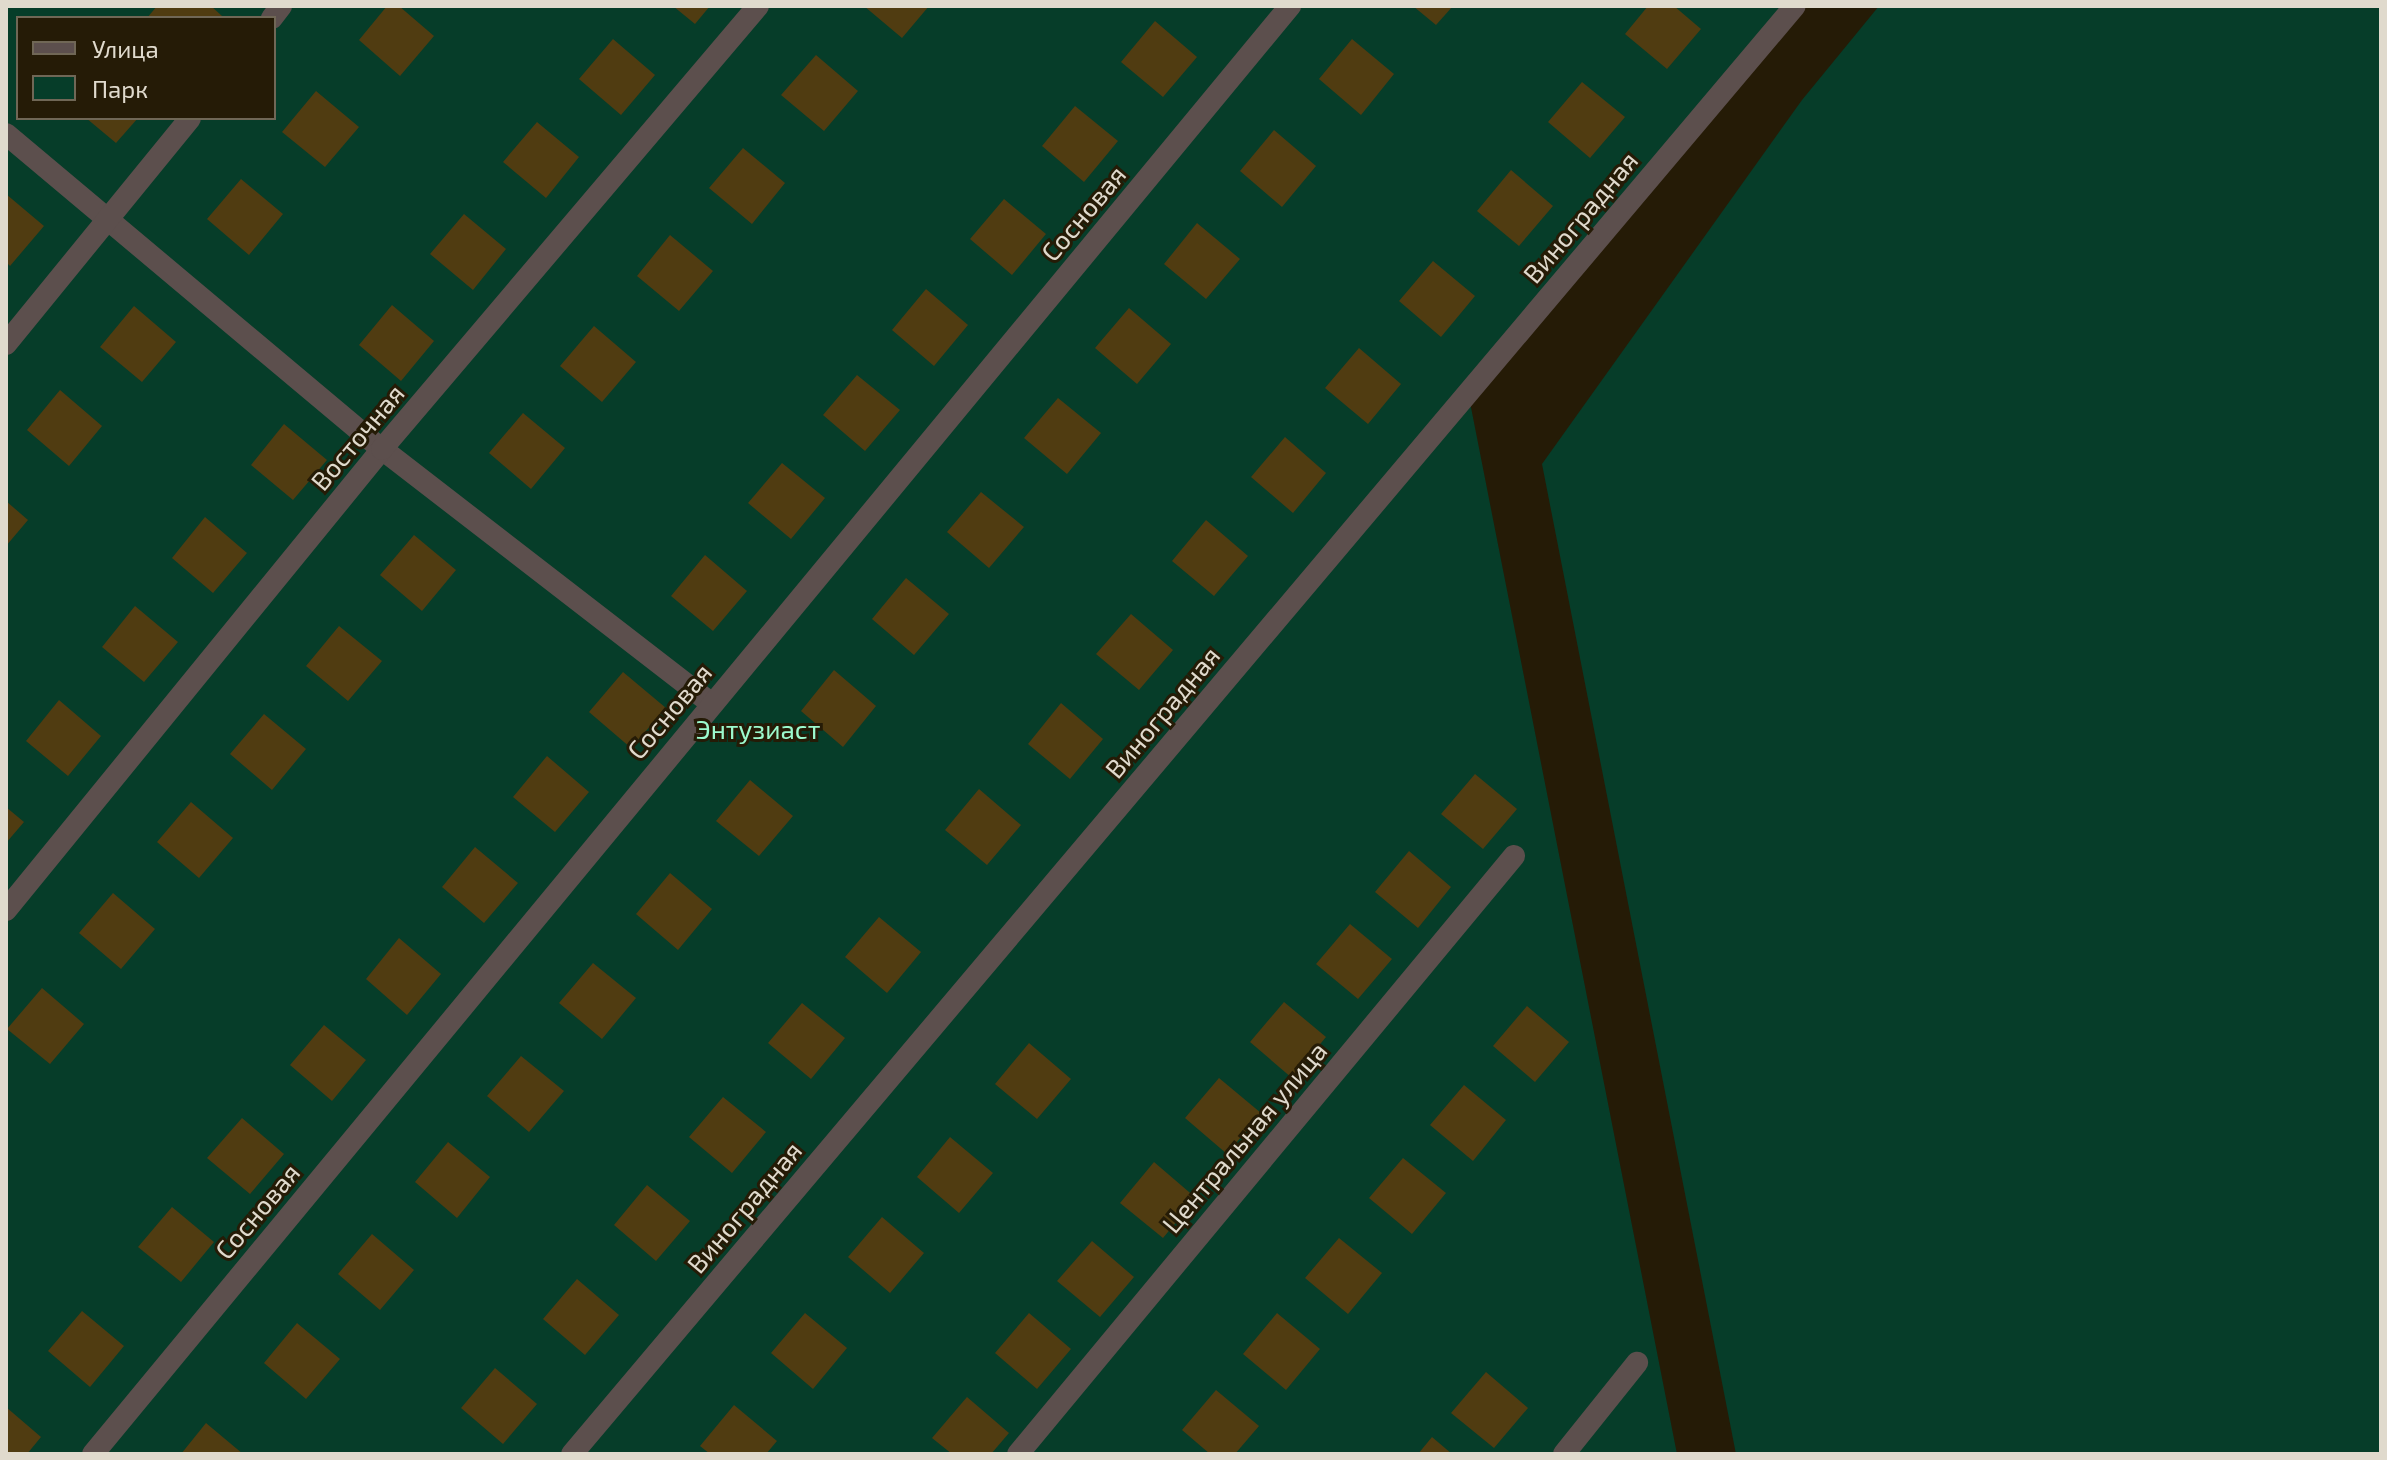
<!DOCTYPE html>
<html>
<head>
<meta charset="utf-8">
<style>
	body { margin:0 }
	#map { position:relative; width:2387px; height:1460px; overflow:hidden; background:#251b06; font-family:"Exo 2",sans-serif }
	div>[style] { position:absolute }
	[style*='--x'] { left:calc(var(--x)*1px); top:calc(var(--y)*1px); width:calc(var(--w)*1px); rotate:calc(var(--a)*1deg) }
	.green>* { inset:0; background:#063d29 }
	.building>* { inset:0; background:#503c11 }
	.minor>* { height:22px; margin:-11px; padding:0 11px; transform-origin:11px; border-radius:11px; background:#5c4f4d }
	span { translate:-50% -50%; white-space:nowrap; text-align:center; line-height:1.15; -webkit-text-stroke:6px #251b06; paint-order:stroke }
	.street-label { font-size:26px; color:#e0dacd }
	.park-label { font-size:26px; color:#9cface }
	.frame { position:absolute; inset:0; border:8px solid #e0dacd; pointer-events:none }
	.legend { position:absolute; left:16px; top:16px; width:260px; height:104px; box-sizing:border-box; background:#251b06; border:2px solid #706756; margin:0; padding:10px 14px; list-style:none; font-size:24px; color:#e0dacd }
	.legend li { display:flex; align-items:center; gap:16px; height:40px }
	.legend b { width:40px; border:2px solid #706756 }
</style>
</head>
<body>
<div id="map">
	<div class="green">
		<i style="clip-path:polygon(evenodd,6px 6px,1786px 6px,1467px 387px,1677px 1454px,6px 1454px,6px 6px,18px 18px,274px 18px,274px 118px,18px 118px,18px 18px)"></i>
		<i style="clip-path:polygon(1879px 6px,2381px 6px,2381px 1454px,1736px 1454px,1542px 464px,1802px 100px)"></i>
	</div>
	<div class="building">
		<i style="clip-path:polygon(157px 6px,211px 6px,222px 16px,147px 18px)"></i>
		<i style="clip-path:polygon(387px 6px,399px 6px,434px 36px,400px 76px,359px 40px)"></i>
		<i style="clip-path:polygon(673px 6px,710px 6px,695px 24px)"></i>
		<i style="clip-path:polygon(864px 6px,929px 6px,902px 38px)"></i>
		<i style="clip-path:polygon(1413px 6px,1453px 6px,1436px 25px)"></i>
		<i style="clip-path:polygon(1648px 6px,1674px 6px,1701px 29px,1667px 69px,1625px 34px)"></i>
		<i style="clip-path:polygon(1155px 21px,1197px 57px,1163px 97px,1121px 62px)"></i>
		<i style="clip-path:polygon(613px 39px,655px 75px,621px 115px,579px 79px)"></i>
		<i style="clip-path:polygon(1352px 39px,1394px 74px,1361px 115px,1319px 79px)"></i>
		<i style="clip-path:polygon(816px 55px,858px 91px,824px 131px,781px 95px)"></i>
		<i style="clip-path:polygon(1582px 82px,1625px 117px,1590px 158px,1548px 122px)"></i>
		<i style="clip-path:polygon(316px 91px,359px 127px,325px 167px,282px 132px)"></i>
		<i style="clip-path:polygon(1075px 106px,1118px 141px,1084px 182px,1042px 146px)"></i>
		<i style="clip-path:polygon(86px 118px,138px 118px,116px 143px)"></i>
		<i style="clip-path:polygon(537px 122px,579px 157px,546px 198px,503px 162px)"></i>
		<i style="clip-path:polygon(1274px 130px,1316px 166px,1282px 207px,1240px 171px)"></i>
		<i style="clip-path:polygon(743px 148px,785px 183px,752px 224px,709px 188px)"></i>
		<i style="clip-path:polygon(1511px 170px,1553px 206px,1519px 246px,1477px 211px)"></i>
		<i style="clip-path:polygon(241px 179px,283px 214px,249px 255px,207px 219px)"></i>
		<i style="clip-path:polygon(6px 194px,44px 226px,10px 266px,6px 262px)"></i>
		<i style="clip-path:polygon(1004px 199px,1046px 234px,1012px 275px,970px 239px)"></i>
		<i style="clip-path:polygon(464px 214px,506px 249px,473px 290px,430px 254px)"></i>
		<i style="clip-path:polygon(1197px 223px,1240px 259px,1206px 299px,1164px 264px)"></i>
		<i style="clip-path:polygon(670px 235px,713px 271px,679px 311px,637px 276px)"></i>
		<i style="clip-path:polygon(1433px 261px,1475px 296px,1441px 337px,1399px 301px)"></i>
		<i style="clip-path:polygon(926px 289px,968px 325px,934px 366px,892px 330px)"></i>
		<i style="clip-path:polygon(392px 305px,434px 341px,401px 381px,359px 345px)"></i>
		<i style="clip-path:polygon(134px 306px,176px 342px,142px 382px,100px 347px)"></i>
		<i style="clip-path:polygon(1129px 308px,1171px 344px,1137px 384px,1095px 348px)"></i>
		<i style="clip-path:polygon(594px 326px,636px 362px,602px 402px,560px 366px)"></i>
		<i style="clip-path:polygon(1359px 348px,1401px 384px,1368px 424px,1325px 388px)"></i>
		<i style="clip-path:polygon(857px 375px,900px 410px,865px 451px,823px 415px)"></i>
		<i style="clip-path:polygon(60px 390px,102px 426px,69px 466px,27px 430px)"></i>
		<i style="clip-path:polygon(1058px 398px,1101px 433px,1067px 474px,1024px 438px)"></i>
		<i style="clip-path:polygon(523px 413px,565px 448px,531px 489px,489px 453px)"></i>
		<i style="clip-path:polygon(284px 424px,327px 460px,293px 500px,251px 465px)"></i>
		<i style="clip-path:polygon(1285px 437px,1326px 473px,1293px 513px,1251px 477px)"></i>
		<i style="clip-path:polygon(782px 463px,825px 498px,791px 539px,748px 503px)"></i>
		<i style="clip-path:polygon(981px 492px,1024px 527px,989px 568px,947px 532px)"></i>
		<i style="clip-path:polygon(6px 501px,28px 520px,6px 546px)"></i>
		<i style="clip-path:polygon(205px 517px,247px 553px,213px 593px,172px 558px)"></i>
		<i style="clip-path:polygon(1206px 520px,1248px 556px,1214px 596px,1172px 561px)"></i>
		<i style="clip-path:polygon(414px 535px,456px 570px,422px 611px,380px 575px)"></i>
		<i style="clip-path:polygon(705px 555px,747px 591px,713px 631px,671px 596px)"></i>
		<i style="clip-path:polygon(906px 578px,949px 614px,914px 655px,872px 619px)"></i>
		<i style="clip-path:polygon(135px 606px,178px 642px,144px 682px,102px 647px)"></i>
		<i style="clip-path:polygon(1131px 614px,1173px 650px,1139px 690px,1096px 654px)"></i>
		<i style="clip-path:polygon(339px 626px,382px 661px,348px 701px,306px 666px)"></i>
		<i style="clip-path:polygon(834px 670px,876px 706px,843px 747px,801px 711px)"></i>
		<i style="clip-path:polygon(623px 672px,666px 708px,631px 748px,589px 712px)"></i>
		<i style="clip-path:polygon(59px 700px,101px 736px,68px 776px,26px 741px)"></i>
		<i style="clip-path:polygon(1061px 703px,1103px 739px,1070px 779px,1028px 744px)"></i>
		<i style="clip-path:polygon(264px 714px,306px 749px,272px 790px,230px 754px)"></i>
		<i style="clip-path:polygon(547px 756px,589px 792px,555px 832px,513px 797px)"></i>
		<i style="clip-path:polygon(1475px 774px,1517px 809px,1483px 849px,1441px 814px)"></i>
		<i style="clip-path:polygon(750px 780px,793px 816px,759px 856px,716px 821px)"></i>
		<i style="clip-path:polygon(979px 789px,1021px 825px,987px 865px,945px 830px)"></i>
		<i style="clip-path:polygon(191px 802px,233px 838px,199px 878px,157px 842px)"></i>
		<i style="clip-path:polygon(6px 807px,24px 822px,6px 843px)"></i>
		<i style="clip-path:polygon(475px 847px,518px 883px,484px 923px,442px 887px)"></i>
		<i style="clip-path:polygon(1409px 851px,1451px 887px,1418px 928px,1375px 892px)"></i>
		<i style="clip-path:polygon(670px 873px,712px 909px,678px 950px,636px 914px)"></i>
		<i style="clip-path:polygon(113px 893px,155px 929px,121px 969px,79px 933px)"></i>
		<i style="clip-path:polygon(879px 917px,921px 952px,887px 993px,845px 957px)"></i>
		<i style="clip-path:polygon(1350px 924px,1392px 959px,1358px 999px,1316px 964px)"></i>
		<i style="clip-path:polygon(399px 938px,441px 974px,407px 1015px,366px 979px)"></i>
		<i style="clip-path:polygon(593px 963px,636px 998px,602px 1039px,559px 1003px)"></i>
		<i style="clip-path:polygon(42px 988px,84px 1024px,50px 1064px,7px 1029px)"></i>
		<i style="clip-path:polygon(1284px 1002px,1326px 1037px,1292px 1078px,1250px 1042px)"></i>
		<i style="clip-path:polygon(802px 1003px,845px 1038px,811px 1079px,768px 1043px)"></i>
		<i style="clip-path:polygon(1527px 1006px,1569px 1042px,1535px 1082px,1493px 1046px)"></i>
		<i style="clip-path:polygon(324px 1025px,366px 1060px,332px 1101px,290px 1065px)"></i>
		<i style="clip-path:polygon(1029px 1043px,1071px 1079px,1037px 1119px,995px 1084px)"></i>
		<i style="clip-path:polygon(521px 1056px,564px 1091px,529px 1132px,487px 1096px)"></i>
		<i style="clip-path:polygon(1219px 1078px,1261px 1113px,1227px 1154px,1185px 1118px)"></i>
		<i style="clip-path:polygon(1464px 1085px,1506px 1120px,1473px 1161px,1430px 1125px)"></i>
		<i style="clip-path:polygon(723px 1097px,766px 1132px,732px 1173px,689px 1137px)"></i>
		<i style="clip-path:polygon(242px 1118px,284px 1154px,250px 1194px,207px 1158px)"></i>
		<i style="clip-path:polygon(950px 1137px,993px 1173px,959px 1213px,917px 1177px)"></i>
		<i style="clip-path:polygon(448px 1142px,490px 1177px,457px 1218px,415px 1182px)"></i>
		<i style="clip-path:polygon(1403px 1158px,1446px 1193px,1412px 1234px,1369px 1198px)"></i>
		<i style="clip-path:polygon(1154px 1162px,1196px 1198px,1163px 1238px,1120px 1203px)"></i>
		<i style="clip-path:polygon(647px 1185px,690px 1221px,656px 1261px,614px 1225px)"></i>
		<i style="clip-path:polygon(172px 1207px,214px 1242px,181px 1282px,138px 1247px)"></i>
		<i style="clip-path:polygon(882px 1217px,924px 1253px,890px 1293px,848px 1257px)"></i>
		<i style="clip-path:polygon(372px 1234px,414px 1270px,380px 1310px,338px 1274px)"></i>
		<i style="clip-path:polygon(1339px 1238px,1382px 1273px,1348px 1314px,1305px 1278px)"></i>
		<i style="clip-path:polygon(1092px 1241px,1134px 1277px,1100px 1317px,1057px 1281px)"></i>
		<i style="clip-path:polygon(577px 1279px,619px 1315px,585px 1355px,543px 1319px)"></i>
		<i style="clip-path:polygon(82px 1311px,124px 1346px,90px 1387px,48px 1351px)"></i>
		<i style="clip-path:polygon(805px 1313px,847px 1348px,813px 1389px,771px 1353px)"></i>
		<i style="clip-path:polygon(1029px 1313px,1071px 1349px,1037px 1389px,995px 1353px)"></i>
		<i style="clip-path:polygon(1277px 1313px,1320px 1349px,1286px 1390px,1243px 1354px)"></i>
		<i style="clip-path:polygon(297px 1323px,340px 1359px,306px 1399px,264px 1363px)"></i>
		<i style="clip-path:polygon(495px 1368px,537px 1404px,503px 1444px,461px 1408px)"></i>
		<i style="clip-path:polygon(1486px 1372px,1528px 1408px,1494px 1448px,1451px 1413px)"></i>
		<i style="clip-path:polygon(1216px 1390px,1259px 1426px,1235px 1454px,1210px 1454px,1182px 1430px)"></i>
		<i style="clip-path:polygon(967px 1397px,1009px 1433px,991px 1454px,952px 1454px,932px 1438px)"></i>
		<i style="clip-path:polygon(734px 1405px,777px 1441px,766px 1454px,710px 1454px,700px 1446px)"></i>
		<i style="clip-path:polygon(6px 1407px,41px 1437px,27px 1454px,6px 1454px)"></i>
		<i style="clip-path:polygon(206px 1423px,243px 1454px,181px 1454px)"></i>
		<i style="clip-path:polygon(1432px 1437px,1452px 1454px,1418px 1454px)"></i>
	</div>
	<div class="minor">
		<i style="--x:272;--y:18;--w:15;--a:-53"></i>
		<i style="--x:6;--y:134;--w:491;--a:40"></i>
		<i style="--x:382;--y:449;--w:417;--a:37.7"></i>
		<i style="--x:6;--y:344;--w:291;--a:-50.8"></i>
		<i style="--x:6;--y:910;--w:595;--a:-50.8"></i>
		<i style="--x:382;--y:449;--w:581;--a:-49.68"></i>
		<i style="--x:93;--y:1454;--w:1879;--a:-50.42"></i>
		<i style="--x:572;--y:1454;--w:1895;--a:-49.82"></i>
		<i style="--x:1018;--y:1454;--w:777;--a:-50.33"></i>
		<i style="--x:1564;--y:1454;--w:117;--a:-51.3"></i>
	</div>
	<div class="street-label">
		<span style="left:1083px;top:213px;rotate:-50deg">Сосновая</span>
		<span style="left:1580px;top:217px;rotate:-50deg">Виноградная</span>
		<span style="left:357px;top:437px;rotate:-50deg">Восточная</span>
		<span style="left:669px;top:711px;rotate:-50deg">Сосновая</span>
		<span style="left:1162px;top:712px;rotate:-50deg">Виноградная</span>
		<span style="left:1244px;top:1137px;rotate:-50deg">Центральная улица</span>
		<span style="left:744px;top:1207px;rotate:-50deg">Виноградная</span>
		<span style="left:257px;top:1211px;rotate:-50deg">Сосновая</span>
	</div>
	<div class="park-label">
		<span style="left:758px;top:729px">Энтузиаст</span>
	</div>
	<div class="frame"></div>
	<ul class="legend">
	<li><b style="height:10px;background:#5c4f4d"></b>Улица</li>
	<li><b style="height:22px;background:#063d29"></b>Парк</li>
	</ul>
</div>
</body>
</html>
